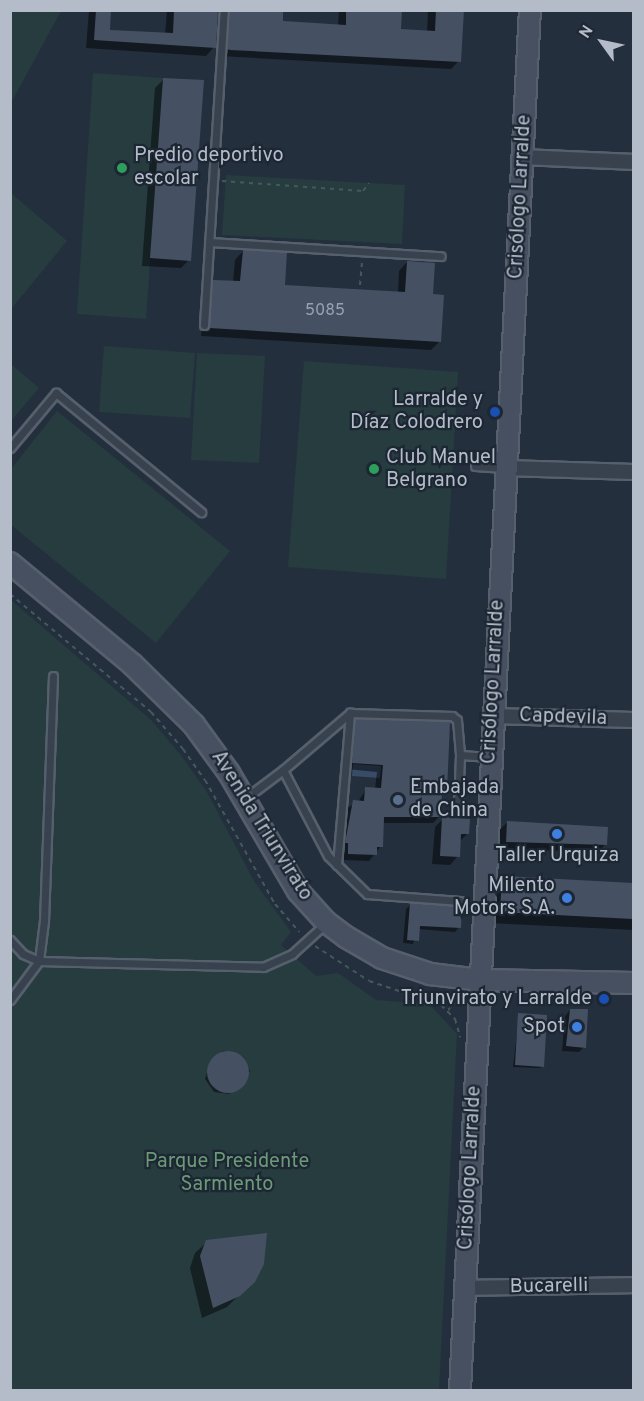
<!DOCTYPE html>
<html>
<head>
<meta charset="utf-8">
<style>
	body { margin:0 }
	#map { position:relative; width:644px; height:1401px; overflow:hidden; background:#242f3e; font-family:Overpass,sans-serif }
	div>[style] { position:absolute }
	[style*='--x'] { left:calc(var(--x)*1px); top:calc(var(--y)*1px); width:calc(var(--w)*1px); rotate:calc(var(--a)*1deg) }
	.green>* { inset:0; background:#263c3f }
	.water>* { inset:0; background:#394c67 }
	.shadow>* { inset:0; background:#0007 }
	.building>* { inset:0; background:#455162 }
	.round { border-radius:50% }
	.path>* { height:2px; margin-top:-1px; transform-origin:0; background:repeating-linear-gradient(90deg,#44595c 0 4.5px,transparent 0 9px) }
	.roads { filter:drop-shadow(2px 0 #565f6c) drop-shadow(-2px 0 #565f6c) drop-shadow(0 2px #565f6c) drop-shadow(0 -2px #565f6c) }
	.lane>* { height:7px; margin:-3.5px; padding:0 3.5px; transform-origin:3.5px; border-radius:3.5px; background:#38414e }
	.street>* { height:14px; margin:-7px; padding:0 7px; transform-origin:7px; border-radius:7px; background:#38414e }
	.secondary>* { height:20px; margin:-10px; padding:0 10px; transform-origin:10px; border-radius:10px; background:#465061 }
	.dots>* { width:16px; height:16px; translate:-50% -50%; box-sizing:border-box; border:3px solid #1d2633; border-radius:50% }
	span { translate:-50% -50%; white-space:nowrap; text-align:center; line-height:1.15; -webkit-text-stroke:4.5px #1d2633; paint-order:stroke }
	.number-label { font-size:16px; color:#98a1af }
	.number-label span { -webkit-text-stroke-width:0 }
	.poi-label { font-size:20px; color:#b4bcc9 }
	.left { translate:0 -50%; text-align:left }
	.right { translate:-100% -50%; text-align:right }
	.street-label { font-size:20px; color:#b4bcc9 }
	.park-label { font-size:20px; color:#6b9a76 }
	.frame { position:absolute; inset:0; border:12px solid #b4bcc9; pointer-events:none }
	.north { position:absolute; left:572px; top:12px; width:60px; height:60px; -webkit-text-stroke:4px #1d2633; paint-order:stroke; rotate:303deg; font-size:16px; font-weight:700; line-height:24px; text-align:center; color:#b4bcc9 }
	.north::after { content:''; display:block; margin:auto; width:21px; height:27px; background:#b4bcc9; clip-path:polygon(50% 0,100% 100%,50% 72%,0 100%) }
</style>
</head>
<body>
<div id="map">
	<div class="green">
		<i style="clip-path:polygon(11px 10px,61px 11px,11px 103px,10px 11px)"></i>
		<i style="clip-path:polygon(93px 73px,163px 78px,146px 319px,77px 314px)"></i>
		<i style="clip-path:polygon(226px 175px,405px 185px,402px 244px,222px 235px)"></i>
		<i style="clip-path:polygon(11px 193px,67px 241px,11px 309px)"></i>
		<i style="clip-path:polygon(104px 346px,195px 353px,190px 418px,99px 412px)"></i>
		<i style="clip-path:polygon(197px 353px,265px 356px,259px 463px,191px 460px)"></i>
		<i style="clip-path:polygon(304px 361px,458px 372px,446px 579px,288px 567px)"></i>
		<i style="clip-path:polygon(11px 364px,39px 388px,11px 421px)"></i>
		<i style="clip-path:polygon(57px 411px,230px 551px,156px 643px,11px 525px,11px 469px)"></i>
		<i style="clip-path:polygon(11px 600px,151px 720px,180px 754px,207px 792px,254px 881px,291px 932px,281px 945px,316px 976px,338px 973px,376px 1000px,429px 1004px,457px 1034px,439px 1390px,11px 1390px)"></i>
	</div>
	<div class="water">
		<i style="clip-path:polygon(353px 764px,381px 766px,380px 778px,352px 776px)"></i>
	</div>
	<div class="shadow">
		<i style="clip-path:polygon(89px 10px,109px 10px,108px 31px,165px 34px,167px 10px,282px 10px,281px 23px,338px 26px,339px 10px,400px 10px,399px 31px,427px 32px,428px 10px,462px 10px,459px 61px,451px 69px,220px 56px,222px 18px,217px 13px,214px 47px,206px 56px,86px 48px)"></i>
		<i style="clip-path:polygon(164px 79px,189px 260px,181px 268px,142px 266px,155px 88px)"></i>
		<i style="clip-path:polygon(243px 251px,283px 286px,398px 293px,399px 271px,407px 262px,432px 295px,439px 342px,431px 350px,201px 336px,205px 290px,213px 281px,233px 282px,235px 260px)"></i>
		<i style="clip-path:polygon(356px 720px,445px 790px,441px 795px,440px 816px,433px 823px,382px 823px,381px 846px,369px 861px,341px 860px,339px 849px,347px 808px,358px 802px,366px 789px,375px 789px,377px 772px,346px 769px,349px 727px)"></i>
		<i style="clip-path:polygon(443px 819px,468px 833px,459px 842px,458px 856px,450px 865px,432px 864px,435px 827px)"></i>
		<i style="clip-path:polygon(508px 822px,606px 844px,597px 852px,498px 849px,499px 830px)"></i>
		<i style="clip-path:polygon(502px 878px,634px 885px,634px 930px,489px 923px,491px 889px)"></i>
		<i style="clip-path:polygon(411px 904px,459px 927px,455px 932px,418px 929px,413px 944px,403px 943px,406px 909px)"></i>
		<i style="clip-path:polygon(570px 1010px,584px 1047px,579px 1052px,562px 1051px,565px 1016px)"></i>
		<i style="clip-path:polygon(519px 1015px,543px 1066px,540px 1068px,513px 1067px)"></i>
		<i style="clip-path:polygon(223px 1051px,243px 1057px,250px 1071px,229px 1094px,214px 1092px,205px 1079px,208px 1069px)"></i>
		<i style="clip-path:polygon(207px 1242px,253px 1281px,227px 1307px,202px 1318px,190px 1268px,195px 1253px)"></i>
	</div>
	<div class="building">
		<i style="clip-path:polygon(96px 10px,111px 10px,110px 30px,173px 33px,174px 10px,218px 10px,216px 48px,94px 40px)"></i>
		<i style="clip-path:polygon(230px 10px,283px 10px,283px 21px,346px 25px,346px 10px,402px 10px,401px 29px,435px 31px,436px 10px,464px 10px,461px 62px,230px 50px,227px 49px)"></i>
		<i style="clip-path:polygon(163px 78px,204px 80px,191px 261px,150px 258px)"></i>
		<i style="clip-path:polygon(243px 250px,287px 252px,285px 285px,405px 292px,407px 261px,435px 263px,433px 294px,444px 295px,441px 342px,209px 328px,213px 280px,240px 281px)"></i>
		<i style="clip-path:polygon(355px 719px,450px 722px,447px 791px,442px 790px,441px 817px,384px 817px,383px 847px,377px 847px,377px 855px,348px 854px,348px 843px,345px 843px,353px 800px,364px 801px,365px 787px,381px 788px,383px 765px,352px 763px)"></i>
		<i style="clip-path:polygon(442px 817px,470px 819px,469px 834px,461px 834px,460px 857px,440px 856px)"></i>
		<i style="clip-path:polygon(507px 821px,608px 827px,607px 845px,506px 842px)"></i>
		<i style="clip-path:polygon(502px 876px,633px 883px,633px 919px,500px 912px)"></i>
		<i style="clip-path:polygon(410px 903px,462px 906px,461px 928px,420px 926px,419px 941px,407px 940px)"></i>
		<i style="clip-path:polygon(570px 1009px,588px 1009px,586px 1048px,566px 1046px)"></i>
		<i style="clip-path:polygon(518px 1013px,547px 1015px,544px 1067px,515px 1065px)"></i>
		<i class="round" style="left:207px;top:1051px;width:42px;height:42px"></i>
		<i style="clip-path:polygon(267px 1233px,264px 1264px,255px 1282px,240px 1296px,213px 1308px,200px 1256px,206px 1240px)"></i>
	</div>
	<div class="path">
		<i style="--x:222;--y:181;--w:141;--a:4.1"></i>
		<i style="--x:363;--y:191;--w:10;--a:-53"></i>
		<i style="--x:360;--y:285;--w:25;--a:-85"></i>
		<i style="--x:10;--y:594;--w:184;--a:39.9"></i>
		<i style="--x:151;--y:712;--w:49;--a:49.1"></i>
		<i style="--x:183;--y:749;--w:38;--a:55"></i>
		<i style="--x:205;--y:780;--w:142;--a:60.6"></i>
		<i style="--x:275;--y:904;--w:37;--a:49"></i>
		<i style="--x:315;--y:946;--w:64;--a:32.9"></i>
		<i style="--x:369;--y:981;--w:76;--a:18.4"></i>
		<i style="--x:441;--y:1005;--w:20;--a:45"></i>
		<i style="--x:455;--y:1019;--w:19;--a:74"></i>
		<i style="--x:448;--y:1010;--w:9;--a:-41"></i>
	</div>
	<div class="roads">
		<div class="lane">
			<i style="--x:209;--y:242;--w:232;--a:3.5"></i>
			<i style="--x:204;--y:325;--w:316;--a:-86.4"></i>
			<i style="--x:10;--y:448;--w:72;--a:-50.1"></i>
			<i style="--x:56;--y:393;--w:188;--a:39.4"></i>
			<i style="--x:475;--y:466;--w:29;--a:4"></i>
			<i style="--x:247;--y:797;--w:45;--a:-36.9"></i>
			<i style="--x:458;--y:807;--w:52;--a:-87.8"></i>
			<i style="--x:337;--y:865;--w:153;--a:-85.1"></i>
			<i style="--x:460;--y:901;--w:93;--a:-175.7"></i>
			<i style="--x:367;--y:894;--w:54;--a:-135.7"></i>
			<i style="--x:328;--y:856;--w:97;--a:-117.6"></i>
			<i style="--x:283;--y:770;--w:88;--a:-40.4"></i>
			<i style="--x:350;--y:713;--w:102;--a:1.7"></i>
			<i style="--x:452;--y:716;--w:6;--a:39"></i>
			<i style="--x:457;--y:720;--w:35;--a:85"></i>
			<i style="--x:460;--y:755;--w:30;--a:4"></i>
			<i style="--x:10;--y:940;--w:19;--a:47"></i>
			<i style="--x:23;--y:954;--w:17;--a:24"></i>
			<i style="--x:39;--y:961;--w:224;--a:1.5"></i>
			<i style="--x:263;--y:967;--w:32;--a:-24"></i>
			<i style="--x:292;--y:954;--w:45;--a:-42.3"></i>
			<i style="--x:10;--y:1000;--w:49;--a:-53.4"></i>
			<i style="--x:39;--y:961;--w:40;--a:-82.9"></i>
			<i style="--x:44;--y:921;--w:245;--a:-87.9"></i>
		</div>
		<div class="street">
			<i style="--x:523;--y:157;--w:111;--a:2.6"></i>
			<i style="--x:506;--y:468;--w:128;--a:1.8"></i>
			<i style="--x:492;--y:716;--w:142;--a:1.6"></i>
			<i style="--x:465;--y:1288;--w:169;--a:-1"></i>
		</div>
		<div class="secondary">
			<i style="--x:10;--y:563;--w:158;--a:39.6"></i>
			<i style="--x:132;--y:664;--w:87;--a:44.5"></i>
			<i style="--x:194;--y:725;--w:59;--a:53.9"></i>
			<i style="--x:229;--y:773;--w:137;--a:59.7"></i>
			<i style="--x:298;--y:891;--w:42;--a:47.9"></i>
			<i style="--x:326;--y:922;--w:25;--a:37"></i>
			<i style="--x:346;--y:937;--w:42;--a:30.3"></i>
			<i style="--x:382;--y:958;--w:51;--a:18.4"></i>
			<i style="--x:430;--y:974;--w:50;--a:6.8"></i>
			<i style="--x:480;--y:980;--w:154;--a:1.1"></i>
			<i style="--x:460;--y:1390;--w:1382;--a:-87.1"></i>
		</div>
	</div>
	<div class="dots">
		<i style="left:122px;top:168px;background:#2e9e5b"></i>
		<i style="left:495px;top:412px;background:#1a4fb4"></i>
		<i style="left:374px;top:469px;background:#2e9e5b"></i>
		<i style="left:398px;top:800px;background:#5c6f8a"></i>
		<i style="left:557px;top:834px;background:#3f7fe0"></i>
		<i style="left:567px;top:898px;background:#3f7fe0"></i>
		<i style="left:604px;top:999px;background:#1a4fb4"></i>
		<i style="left:577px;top:1027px;background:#3f7fe0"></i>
	</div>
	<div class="number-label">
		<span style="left:325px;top:311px">5085</span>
	</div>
	<div class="poi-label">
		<span class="left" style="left:134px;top:168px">Predio deportivo<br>escolar</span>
		<span class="right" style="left:483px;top:412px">Larralde y<br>Díaz Colodrero</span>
		<span class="left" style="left:386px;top:470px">Club Manuel<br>Belgrano</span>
		<span class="left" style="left:410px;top:800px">Embajada<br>de China</span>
		<span style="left:557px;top:856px">Taller Urquiza</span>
		<span class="right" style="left:555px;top:898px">Milento<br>Motors S.A.</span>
		<span class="right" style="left:592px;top:999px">Triunvirato y Larralde</span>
		<span class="right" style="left:565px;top:1027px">Spot</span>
	</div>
	<div class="street-label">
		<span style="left:521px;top:197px;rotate:-87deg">Crisólogo Larralde</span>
		<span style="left:494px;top:682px;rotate:-87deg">Crisólogo Larralde</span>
		<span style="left:563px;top:718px;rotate:2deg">Capdevila</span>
		<span style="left:261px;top:826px;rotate:58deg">Avenida Triunvirato</span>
		<span style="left:471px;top:1168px;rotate:-87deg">Crisólogo Larralde</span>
		<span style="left:549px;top:1287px;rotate:-1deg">Bucarelli</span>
	</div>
	<div class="park-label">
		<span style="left:227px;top:1174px">Parque Presidente<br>Sarmiento</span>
	</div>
	<div class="frame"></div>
	<div class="north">N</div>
</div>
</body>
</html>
